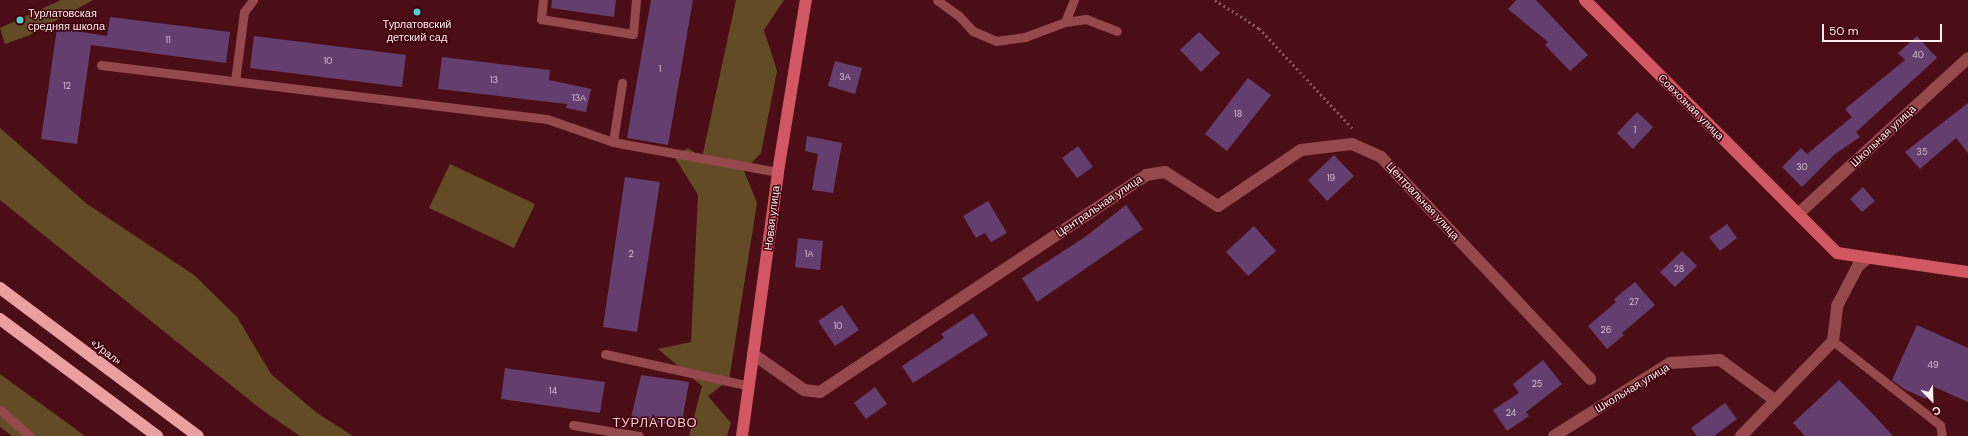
<!DOCTYPE html>
<html>
<head>
<meta charset="utf-8">
<style>
	body { margin:0 }
	#map { position:relative; width:1968px; height:436px; overflow:hidden; background:#4b0e17; font-family:"DM Sans",sans-serif }
	div>[style] { position:absolute }
	[style*='--x'] { left:calc(var(--x)*1px); top:calc(var(--y)*1px); width:calc(var(--w)*1px); rotate:calc(var(--a)*1deg) }
	.green>* { inset:0; background:#624b25 }
	.building>* { inset:0; background:#633e6f }
	.path>* { height:2.5px; margin-top:-1.25px; transform-origin:0; background:repeating-linear-gradient(90deg,#85565c 0 2px,transparent 0 5px) }
	.lane>* { height:9px; margin:-4.5px; padding:0 4.5px; transform-origin:4.5px; border-radius:4.5px; background:#95494d }
	.street>* { height:12px; margin:-6px; padding:0 6px; transform-origin:6px; border-radius:6px; background:#95494d }
	.secondary>* { height:12px; margin:-6px; padding:0 6px; transform-origin:6px; border-radius:6px; background:#d15762 }
	.highway>* { height:12px; margin:-6px; padding:0 6px; transform-origin:6px; border-radius:6px; background:#ea9fa1 }
	.dots>* { width:11px; height:11px; translate:-50% -50%; box-sizing:border-box; border:2px solid #3f020d; border-radius:50% }
	span { translate:-50% -50%; white-space:nowrap; text-align:center; line-height:1.15; -webkit-text-stroke:3px #3f020d; paint-order:stroke }
	.number-label { font-size:9px; color:#d7c2ce }
	.number-label span { -webkit-text-stroke-width:0 }
	.poi-label { font-size:11px; color:#feeeee }
	.left { translate:0 -50%; text-align:left }
	.street-label { font-size:11px; color:#feeeee }
	.quarter-label { font-size:13px; color:#facacb; letter-spacing:1px }
	.north { position:absolute; left:1912px; top:380px; width:40px; height:40px; -webkit-text-stroke:3px #3f020d; paint-order:stroke; rotate:157deg; font-size:11px; font-weight:700; line-height:16px; text-align:center; color:#feeeee }
	.north::after { content:''; display:block; margin:auto; width:14px; height:18px; background:#feeeee; clip-path:polygon(50% 0,100% 100%,50% 72%,0 100%) }
	.scale { position:absolute; left:1822px; top:24px; width:120px; height:18px; box-sizing:border-box; border:2px solid #feeeee; border-top:0; padding-left:5px; font-size:12px; line-height:14px; white-space:nowrap; color:#feeeee; -webkit-text-stroke:3px #3f020d; paint-order:stroke }
</style>
</head>
<body>
<div id="map">
	<div class="green">
		<i style="clip-path:polygon(61px 0,93px 0,30px 35px,5px 44px,0 28px)"></i>
		<i style="clip-path:polygon(736px 0,784px 0,764px 30px,777px 71px,761px 153px,744px 171px,757px 203px,729px 380px,708px 396px,731px 423px,727px 436px,689px 436px,702px 386px,658px 349px,691px 342px,698px 195px,674px 156px,688px 148px,702px 158px)"></i>
		<i style="clip-path:polygon(0 128px,87px 204px,194px 275px,237px 317px,271px 374px,317px 413px,353px 436px,300px 436px,262px 410px,0 200px)"></i>
		<i style="clip-path:polygon(450px 164px,535px 204px,514px 248px,429px 208px)"></i>
		<i style="clip-path:polygon(0 374px,85px 436px,12px 436px,0 427px)"></i>
	</div>
	<div class="building">
		<i style="clip-path:polygon(552px 0,616px 0,614px 17px,551px 8px)"></i>
		<i style="clip-path:polygon(651px 0,693px 0,668px 145px,627px 138px)"></i>
		<i style="clip-path:polygon(1516px 0,1536px 0,1588px 55px,1570px 71px,1545px 45px,1548px 42px,1508px 9px)"></i>
		<i style="clip-path:polygon(110px 17px,230px 32px,226px 63px,91px 45px,77px 144px,41px 139px,57px 28px,107px 36px)"></i>
		<i style="clip-path:polygon(1199px 32px,1220px 53px,1201px 72px,1180px 50px)"></i>
		<i style="clip-path:polygon(254px 36px,406px 55px,402px 87px,250px 68px)"></i>
		<i style="clip-path:polygon(1917px 36px,1937px 58px,1856px 132px,1860px 137px,1835px 154px,1802px 187px,1782px 167px,1801px 148px,1807px 154px,1852px 117px,1845px 109px,1905px 60px,1898px 53px)"></i>
		<i style="clip-path:polygon(442px 57px,550px 70px,549px 80px,591px 89px,586px 112px,566px 108px,567px 104px,438px 89px)"></i>
		<i style="clip-path:polygon(835px 61px,862px 68px,855px 94px,828px 86px)"></i>
		<i style="clip-path:polygon(1248px 78px,1271px 95px,1227px 151px,1205px 134px)"></i>
		<i style="clip-path:polygon(1968px 103px,1968px 153px,1956px 138px,1920px 169px,1905px 152px)"></i>
		<i style="clip-path:polygon(1637px 112px,1653px 127px,1633px 149px,1617px 133px)"></i>
		<i style="clip-path:polygon(807px 136px,842px 143px,833px 193px,812px 190px,818px 154px,805px 151px)"></i>
		<i style="clip-path:polygon(1078px 146px,1093px 167px,1077px 178px,1062px 158px)"></i>
		<i style="clip-path:polygon(1334px 155px,1354px 176px,1327px 201px,1308px 180px)"></i>
		<i style="clip-path:polygon(625px 177px,660px 182px,637px 332px,603px 327px)"></i>
		<i style="clip-path:polygon(1863px 187px,1875px 201px,1862px 212px,1850px 199px)"></i>
		<i style="clip-path:polygon(988px 201px,1007px 233px,991px 242px,985px 233px,976px 238px,963px 216px)"></i>
		<i style="clip-path:polygon(1126px 205px,1143px 229px,1037px 302px,1022px 278px,1085px 237px)"></i>
		<i style="clip-path:polygon(1727px 224px,1737px 238px,1720px 251px,1709px 237px)"></i>
		<i style="clip-path:polygon(1254px 226px,1276px 251px,1248px 276px,1226px 252px)"></i>
		<i style="clip-path:polygon(798px 238px,823px 241px,820px 270px,795px 267px)"></i>
		<i style="clip-path:polygon(1682px 251px,1697px 266px,1675px 287px,1660px 272px)"></i>
		<i style="clip-path:polygon(1635px 282px,1655px 305px,1622px 333px,1624px 335px,1607px 349px,1588px 326px,1616px 302px,1614px 299px)"></i>
		<i style="clip-path:polygon(842px 305px,859px 330px,835px 346px,818px 321px)"></i>
		<i style="clip-path:polygon(973px 313px,988px 335px,913px 383px,902px 366px,944px 338px,941px 334px)"></i>
		<i style="clip-path:polygon(1917px 325px,1968px 348px,1968px 402px,1932px 386px,1926px 399px,1904px 389px,1892px 380px)"></i>
		<i style="clip-path:polygon(1543px 360px,1562px 384px,1526px 412px,1529px 416px,1507px 431px,1493px 410px,1519px 393px,1513px 384px)"></i>
		<i style="clip-path:polygon(505px 368px,605px 382px,600px 413px,501px 399px)"></i>
		<i style="clip-path:polygon(641px 375px,689px 382px,681px 427px,631px 418px)"></i>
		<i style="clip-path:polygon(1839px 380px,1870px 411px,1893px 436px,1805px 436px,1793px 423px)"></i>
		<i style="clip-path:polygon(875px 387px,887px 404px,866px 419px,854px 403px)"></i>
		<i style="clip-path:polygon(1725px 403px,1737px 419px,1714px 436px,1697px 436px,1691px 428px)"></i>
	</div>
	<div class="path">
		<i style="--x:1215;--y:0;--w:52;--a:32.5"></i>
		<i style="--x:1259;--y:28;--w:139;--a:47"></i>
	</div>
	<div class="lane">
		<i style="--x:543;--y:0;--w:19;--a:96"></i>
		<i style="--x:541;--y:19;--w:93;--a:9.3"></i>
		<i style="--x:633;--y:34;--w:34;--a:-85"></i>
		<i style="--x:937;--y:0;--w:26;--a:36"></i>
		<i style="--x:958;--y:15;--w:22;--a:47"></i>
		<i style="--x:973;--y:31;--w:25;--a:23"></i>
		<i style="--x:996;--y:41;--w:29;--a:-8"></i>
		<i style="--x:1025;--y:37;--w:43;--a:-20.6"></i>
		<i style="--x:1065;--y:22;--w:21;--a:-8"></i>
		<i style="--x:1086;--y:19;--w:33;--a:21"></i>
		<i style="--x:1065;--y:22;--w:24;--a:-68"></i>
		<i style="--x:101;--y:65;--w:449;--a:6.9"></i>
		<i style="--x:547;--y:119;--w:70;--a:19.2"></i>
		<i style="--x:613;--y:142;--w:168;--a:10.3"></i>
		<i style="--x:235;--y:81;--w:70;--a:-82.6"></i>
		<i style="--x:244;--y:12;--w:15;--a:-53"></i>
		<i style="--x:613;--y:142;--w:60;--a:-81.3"></i>
		<i style="--x:1833;--y:341;--w:136;--a:38.1"></i>
		<i style="--x:1940;--y:425;--w:11;--a:80"></i>
		<i style="--x:605;--y:354;--w:148;--a:12.4"></i>
		<i style="--x:0;--y:410;--w:40;--a:41"></i>
		<i style="--x:573;--y:425;--w:67;--a:9.5"></i>
	</div>
	<div class="street">
		<i style="--x:1798;--y:214;--w:231;--a:-42.5"></i>
		<i style="--x:753;--y:354;--w:62;--a:35.2"></i>
		<i style="--x:804;--y:390;--w:16;--a:7"></i>
		<i style="--x:820;--y:392;--w:392;--a:-33.6"></i>
		<i style="--x:1146;--y:175;--w:19;--a:-9"></i>
		<i style="--x:1165;--y:172;--w:63;--a:32.7"></i>
		<i style="--x:1218;--y:206;--w:100;--a:-34"></i>
		<i style="--x:1301;--y:150;--w:51;--a:-6.7"></i>
		<i style="--x:1352;--y:144;--w:32;--a:24"></i>
		<i style="--x:1381;--y:157;--w:305;--a:46.7"></i>
		<i style="--x:1554;--y:436;--w:137;--a:-32.2"></i>
		<i style="--x:1670;--y:363;--w:50;--a:-3.4"></i>
		<i style="--x:1720;--y:360;--w:69;--a:36.2"></i>
		<i style="--x:1741;--y:436;--w:132;--a:-45.9"></i>
		<i style="--x:1833;--y:341;--w:35;--a:-83"></i>
		<i style="--x:1837;--y:306;--w:45;--a:-62.3"></i>
		<i style="--x:1858;--y:266;--w:13;--a:-39"></i>
	</div>
	<div class="secondary">
		<i style="--x:1585;--y:0;--w:357;--a:45.1"></i>
		<i style="--x:1837;--y:253;--w:132;--a:8.3"></i>
		<i style="--x:742;--y:436;--w:266;--a:-82.2"></i>
		<i style="--x:778;--y:172;--w:174;--a:-80.8"></i>
	</div>
	<div class="highway">
		<i style="--x:0;--y:288;--w:247;--a:36.8"></i>
		<i style="--x:0;--y:319;--w:196;--a:36.7"></i>
	</div>
	<div class="dots">
		<i style="left:417px;top:12px;background:#52cdd0"></i>
		<i style="left:20px;top:20px;background:#52cdd0"></i>
	</div>
	<div class="number-label">
		<span style="left:168px;top:40px">11</span>
		<span style="left:1918px;top:55px">40</span>
		<span style="left:328px;top:61px">10</span>
		<span style="left:660px;top:69px">1</span>
		<span style="left:845px;top:77px">3А</span>
		<span style="left:494px;top:80px">13</span>
		<span style="left:67px;top:86px">12</span>
		<span style="left:579px;top:98px">13А</span>
		<span style="left:1238px;top:114px">18</span>
		<span style="left:1635px;top:130px">1</span>
		<span style="left:1922px;top:152px">35</span>
		<span style="left:1802px;top:167px">30</span>
		<span style="left:1331px;top:178px">19</span>
		<span style="left:631px;top:254px">2</span>
		<span style="left:809px;top:254px">1А</span>
		<span style="left:1679px;top:269px">28</span>
		<span style="left:1634px;top:302px">27</span>
		<span style="left:838px;top:326px">10</span>
		<span style="left:1606px;top:330px">26</span>
		<span style="left:1933px;top:365px">49</span>
		<span style="left:1537px;top:384px">25</span>
		<span style="left:553px;top:391px">14</span>
		<span style="left:1511px;top:413px">24</span>
	</div>
	<div class="poi-label">
		<span class="left" style="left:28px;top:20px">Турлатовская<br>средняя школа</span>
		<span style="left:417px;top:31px">Турлатовский<br>детский сад</span>
	</div>
	<div class="street-label">
		<span style="left:1691px;top:107px;rotate:45deg">Совхозная улица</span>
		<span style="left:1883px;top:136px;rotate:-43deg">Школьная улица</span>
		<span style="left:1423px;top:201px;rotate:47deg">Центральная улица</span>
		<span style="left:1099px;top:206px;rotate:-34deg">Центральная улица</span>
		<span style="left:772px;top:218px;rotate:-83deg">Новая улица</span>
		<span style="left:106px;top:352px;rotate:37deg">«Урал»</span>
		<span style="left:1632px;top:388px;rotate:-31deg">Школьная улица</span>
	</div>
	<div class="quarter-label">
		<span style="left:655px;top:423px">ТУРЛАТОВО</span>
	</div>
	<div class="north">С</div>
	<div class="scale">50 m</div>
</div>
</body>
</html>
